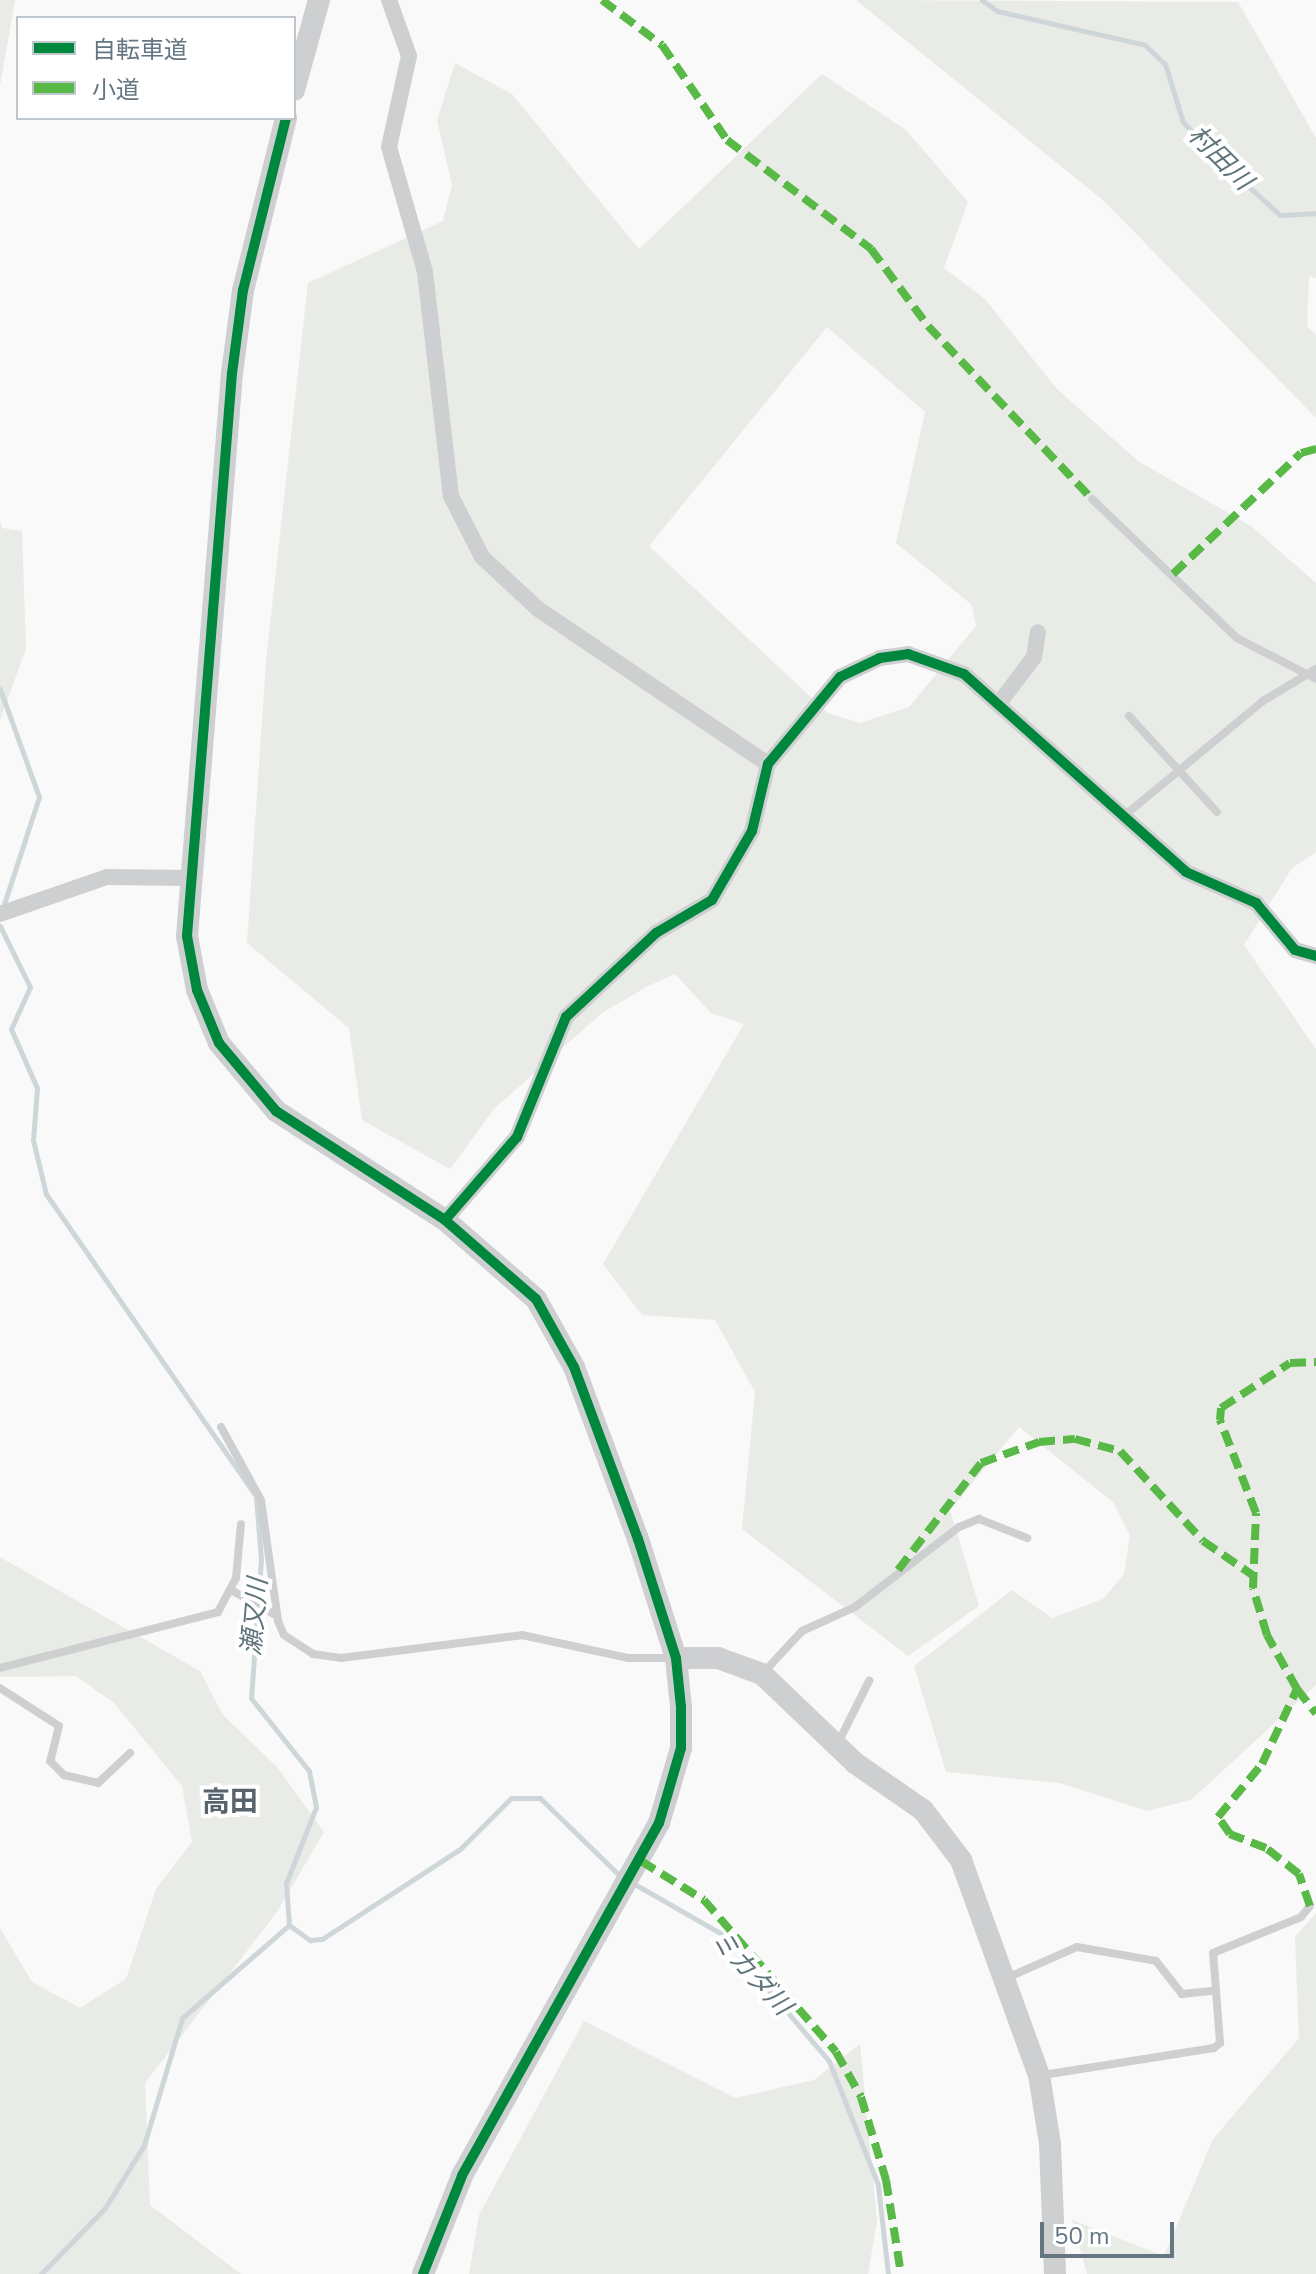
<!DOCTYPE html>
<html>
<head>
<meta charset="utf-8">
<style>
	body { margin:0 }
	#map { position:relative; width:1316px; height:2274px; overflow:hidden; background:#f9f9f9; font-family:"Nunito Sans","Noto Sans JP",sans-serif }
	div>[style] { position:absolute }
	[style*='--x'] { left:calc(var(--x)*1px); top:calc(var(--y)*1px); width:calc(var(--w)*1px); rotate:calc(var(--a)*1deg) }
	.green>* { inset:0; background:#e8ebe6 }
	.stream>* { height:5px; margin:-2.5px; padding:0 2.5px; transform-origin:2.5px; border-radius:2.5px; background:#ced6d9 }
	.service>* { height:8px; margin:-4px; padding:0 4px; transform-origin:4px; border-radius:4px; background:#cecfd0 }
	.minor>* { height:16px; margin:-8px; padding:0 8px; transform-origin:8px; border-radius:8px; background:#cecfd0 }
	.tertiary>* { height:22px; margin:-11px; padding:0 11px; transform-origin:11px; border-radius:11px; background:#cecfd0 }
	.quiet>* { height:8px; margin-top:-4px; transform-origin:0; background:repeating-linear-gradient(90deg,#58b947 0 16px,transparent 0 24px) }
	.cycleway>* { height:10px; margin:-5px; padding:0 5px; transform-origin:5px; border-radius:5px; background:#00873e }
	span { translate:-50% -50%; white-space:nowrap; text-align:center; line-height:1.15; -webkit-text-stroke:8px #fff; paint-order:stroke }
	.water-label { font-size:26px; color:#60757c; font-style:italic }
	.quarter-label { font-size:28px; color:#57646e; font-weight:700 }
	.legend { position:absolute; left:16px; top:16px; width:280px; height:104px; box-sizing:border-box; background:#fff; border:2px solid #c1c8cd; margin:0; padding:10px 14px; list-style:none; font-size:24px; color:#657683 }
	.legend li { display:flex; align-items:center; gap:16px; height:40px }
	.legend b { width:40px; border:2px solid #c1c8cd }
	.scale { position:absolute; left:1040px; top:2222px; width:134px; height:36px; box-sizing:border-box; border:4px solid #657683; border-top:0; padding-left:10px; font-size:24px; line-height:28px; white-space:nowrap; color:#657683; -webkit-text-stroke:6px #fff; paint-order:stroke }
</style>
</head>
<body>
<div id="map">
	<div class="green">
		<i style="clip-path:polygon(0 0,15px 0,0 86px)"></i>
		<i style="clip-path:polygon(856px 0,1238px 2px,1316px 138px,1316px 278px,1309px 276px,1307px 326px,1316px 335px,1316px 418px,1104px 201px)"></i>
		<i style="clip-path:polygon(evenodd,455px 63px,512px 94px,639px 249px,822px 74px,906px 130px,968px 202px,944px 268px,985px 299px,1057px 389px,1138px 461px,1251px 526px,1316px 583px,1316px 852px,1292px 868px,1244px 945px,1316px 1049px,1316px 1685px,1191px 1800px,1147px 1811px,1060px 1783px,946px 1772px,914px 1666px,1012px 1590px,1052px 1618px,1103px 1599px,1124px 1574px,1130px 1535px,1113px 1502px,1019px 1427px,950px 1510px,979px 1606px,908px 1656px,742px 1529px,755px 1392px,715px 1320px,642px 1315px,603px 1264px,744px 1024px,711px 1013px,675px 974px,648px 986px,602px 1013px,494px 1109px,450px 1169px,362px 1120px,349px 1028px,247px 943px,266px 661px,308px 283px,443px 221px,452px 185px,437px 120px,455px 63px,827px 327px,925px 412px,896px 543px,972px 605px,976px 626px,909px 707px,860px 723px,828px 713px,649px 546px,827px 327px)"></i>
		<i style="clip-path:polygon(0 521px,2px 528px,22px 531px,26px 649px,0 720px)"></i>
		<i style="clip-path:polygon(0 1557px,200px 1671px,223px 1715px,277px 1767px,324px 1832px,277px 1912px,145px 2083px,150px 2205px,241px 2274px,0 2274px,0 1928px,32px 1982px,80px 2008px,126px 1979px,156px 1889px,192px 1842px,182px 1786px,114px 1703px,76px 1676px,0 1677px)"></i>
		<i style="clip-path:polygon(1316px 1913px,1316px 2274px,1087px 2274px,1072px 2220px,1164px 2256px,1213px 2139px,1299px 2038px,1295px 1937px)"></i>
		<i style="clip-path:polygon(584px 2021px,735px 2098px,814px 2080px,860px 2044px,877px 2221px,868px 2274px,469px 2274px,479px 2215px)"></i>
	</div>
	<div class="stream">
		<i style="--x:982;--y:0;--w:19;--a:36"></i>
		<i style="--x:997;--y:11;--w:152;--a:12.9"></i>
		<i style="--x:1145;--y:45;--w:28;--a:44"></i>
		<i style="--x:1165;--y:64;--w:61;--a:72.8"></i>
		<i style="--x:1183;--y:122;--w:42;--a:46.9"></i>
		<i style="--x:1212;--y:153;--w:92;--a:42.4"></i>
		<i style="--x:1280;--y:215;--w:36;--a:-3"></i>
		<i style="--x:0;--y:689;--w:115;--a:70.1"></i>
		<i style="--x:39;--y:797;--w:119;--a:108.1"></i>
		<i style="--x:0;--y:926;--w:68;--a:63.8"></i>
		<i style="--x:30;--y:987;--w:46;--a:114.3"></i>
		<i style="--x:11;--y:1029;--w:64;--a:66.2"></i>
		<i style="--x:37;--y:1088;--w:52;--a:94.4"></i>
		<i style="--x:33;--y:1140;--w:56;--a:76.5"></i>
		<i style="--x:46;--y:1194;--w:368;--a:55.2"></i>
		<i style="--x:256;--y:1496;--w:63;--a:85.5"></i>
		<i style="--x:261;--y:1559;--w:139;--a:94.1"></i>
		<i style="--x:251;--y:1698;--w:93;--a:51.5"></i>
		<i style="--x:309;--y:1771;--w:37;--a:79"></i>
		<i style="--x:316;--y:1807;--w:82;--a:111.5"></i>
		<i style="--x:286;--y:1883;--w:42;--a:85.9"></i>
		<i style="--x:631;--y:1882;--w:103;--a:29.8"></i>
		<i style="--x:720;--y:1933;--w:168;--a:49.6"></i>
		<i style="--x:829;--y:2061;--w:133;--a:68.4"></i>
		<i style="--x:878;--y:2185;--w:90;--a:83.6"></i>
		<i style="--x:289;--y:1925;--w:26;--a:36"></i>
		<i style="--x:310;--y:1940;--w:12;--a:-5"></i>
		<i style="--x:322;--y:1939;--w:165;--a:-33.1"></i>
		<i style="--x:460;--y:1849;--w:72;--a:-45"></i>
		<i style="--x:511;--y:1798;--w:29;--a:0"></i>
		<i style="--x:540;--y:1798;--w:115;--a:44.3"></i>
		<i style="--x:41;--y:2274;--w:92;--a:-45.9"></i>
		<i style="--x:105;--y:2208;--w:74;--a:-58.2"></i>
		<i style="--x:144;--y:2145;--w:133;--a:-73.3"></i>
		<i style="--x:182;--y:2018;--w:142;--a:-41"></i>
	</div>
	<div class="service">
		<i style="--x:1092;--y:499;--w:201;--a:43.8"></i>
		<i style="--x:1237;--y:638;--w:89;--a:27.4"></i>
		<i style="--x:1129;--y:716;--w:130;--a:47.5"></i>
		<i style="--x:1124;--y:816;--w:180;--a:-39.6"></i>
		<i style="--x:1263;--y:701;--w:62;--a:-31.1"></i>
		<i style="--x:221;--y:1427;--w:83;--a:61.3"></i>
		<i style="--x:261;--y:1500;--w:122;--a:82"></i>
		<i style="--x:278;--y:1621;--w:15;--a:67"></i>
		<i style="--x:284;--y:1635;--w:35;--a:33"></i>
		<i style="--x:313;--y:1654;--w:28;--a:8"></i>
		<i style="--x:341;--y:1658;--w:182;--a:-7.2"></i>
		<i style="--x:522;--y:1635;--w:108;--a:12.2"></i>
		<i style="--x:628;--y:1658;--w:44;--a:0"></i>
		<i style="--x:231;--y:1590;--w:53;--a:29.5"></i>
		<i style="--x:0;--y:1668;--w:225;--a:-14.4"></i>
		<i style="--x:218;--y:1612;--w:38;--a:-62"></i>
		<i style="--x:236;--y:1578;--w:54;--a:-84.7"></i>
		<i style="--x:764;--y:1672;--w:56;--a:-47.2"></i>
		<i style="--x:802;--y:1631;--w:58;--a:-24.4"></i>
		<i style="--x:855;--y:1607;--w:131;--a:-37.6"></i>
		<i style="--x:959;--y:1527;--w:22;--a:-22"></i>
		<i style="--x:979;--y:1519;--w:52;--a:21.6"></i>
		<i style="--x:0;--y:1688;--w:70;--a:32.8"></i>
		<i style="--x:59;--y:1726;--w:36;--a:104"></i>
		<i style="--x:50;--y:1761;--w:20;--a:45"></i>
		<i style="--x:64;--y:1775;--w:35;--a:13"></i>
		<i style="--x:98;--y:1783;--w:44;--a:-43.2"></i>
		<i style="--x:837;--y:1745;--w:72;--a:-63.4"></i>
		<i style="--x:1009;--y:1977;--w:74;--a:-23.8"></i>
		<i style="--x:1077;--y:1947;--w:80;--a:10"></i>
		<i style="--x:1156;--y:1961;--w:42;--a:51.8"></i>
		<i style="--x:1182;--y:1994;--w:30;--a:-6"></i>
		<i style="--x:1043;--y:2075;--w:173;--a:-9"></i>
		<i style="--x:1214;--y:2048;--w:8;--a:-40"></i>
		<i style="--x:1220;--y:2043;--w:90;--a:-94.4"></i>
		<i style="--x:1213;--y:1953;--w:95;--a:-22.2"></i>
		<i style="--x:1301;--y:1917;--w:14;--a:-51"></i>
	</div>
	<div class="minor">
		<i style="--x:389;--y:0;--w:59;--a:70.3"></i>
		<i style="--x:409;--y:56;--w:93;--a:102.4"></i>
		<i style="--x:389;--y:147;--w:130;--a:73.9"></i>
		<i style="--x:425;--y:272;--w:226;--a:83.4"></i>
		<i style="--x:451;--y:496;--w:68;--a:63.1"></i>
		<i style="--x:482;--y:557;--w:76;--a:42.9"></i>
		<i style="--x:538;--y:609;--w:277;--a:34"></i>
		<i style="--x:1000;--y:702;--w:56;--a:-52.9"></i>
		<i style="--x:1034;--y:657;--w:25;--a:-81"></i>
		<i style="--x:0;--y:914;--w:113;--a:-19.1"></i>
		<i style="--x:107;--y:877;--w:84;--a:0.7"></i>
		<i style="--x:445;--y:1220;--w:110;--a:-49.1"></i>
		<i style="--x:517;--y:1137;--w:130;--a:-67.8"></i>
		<i style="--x:566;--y:1017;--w:123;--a:-43"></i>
		<i style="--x:656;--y:933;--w:65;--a:-30.5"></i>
		<i style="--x:712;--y:900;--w:80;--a:-59.9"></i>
		<i style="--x:752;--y:831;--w:69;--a:-76.6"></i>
		<i style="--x:768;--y:764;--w:113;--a:-50.4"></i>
		<i style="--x:840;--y:677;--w:44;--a:-25.4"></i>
		<i style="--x:880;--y:658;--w:28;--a:-8"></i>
		<i style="--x:908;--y:654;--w:59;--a:19.7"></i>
		<i style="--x:964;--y:674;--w:297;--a:41.7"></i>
		<i style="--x:1186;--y:872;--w:77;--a:23.9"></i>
		<i style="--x:1256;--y:903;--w:61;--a:50.3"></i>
		<i style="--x:1295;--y:950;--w:22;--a:16"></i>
	</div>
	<div class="tertiary">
		<i style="--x:294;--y:90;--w:93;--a:-74.5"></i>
		<i style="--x:286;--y:118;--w:177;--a:104"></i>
		<i style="--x:243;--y:290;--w:84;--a:97.5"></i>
		<i style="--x:232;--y:373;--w:565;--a:94.57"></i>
		<i style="--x:187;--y:936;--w:55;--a:79.5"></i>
		<i style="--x:197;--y:990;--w:57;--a:67.5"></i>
		<i style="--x:219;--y:1043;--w:89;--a:50"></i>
		<i style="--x:276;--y:1111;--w:201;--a:32.8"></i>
		<i style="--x:445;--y:1220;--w:121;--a:41"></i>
		<i style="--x:536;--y:1299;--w:78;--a:60.8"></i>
		<i style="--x:574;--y:1367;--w:184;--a:69.6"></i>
		<i style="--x:638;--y:1539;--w:125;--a:72.3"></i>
		<i style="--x:676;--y:1658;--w:49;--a:84.2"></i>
		<i style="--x:681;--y:1707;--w:41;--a:90"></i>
		<i style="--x:681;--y:1748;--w:78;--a:106.3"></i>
		<i style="--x:659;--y:1823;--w:404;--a:119.2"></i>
		<i style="--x:462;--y:2176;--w:105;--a:111.7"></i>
		<i style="--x:676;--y:1658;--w:42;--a:0"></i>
		<i style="--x:718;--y:1658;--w:47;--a:20"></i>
		<i style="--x:762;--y:1674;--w:129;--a:43.7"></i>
		<i style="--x:855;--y:1763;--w:83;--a:34.7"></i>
		<i style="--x:923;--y:1810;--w:63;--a:52.8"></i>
		<i style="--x:961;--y:1860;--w:229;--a:70.1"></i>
		<i style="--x:1039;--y:2075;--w:70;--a:80.9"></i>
		<i style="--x:1050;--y:2144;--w:130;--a:87.8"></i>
	</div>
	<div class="quiet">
		<i style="--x:602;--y:0;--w:75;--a:36.9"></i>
		<i style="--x:662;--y:45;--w:115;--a:55.6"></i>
		<i style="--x:727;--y:140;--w:181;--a:37.1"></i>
		<i style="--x:871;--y:249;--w:96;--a:53.5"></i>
		<i style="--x:928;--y:326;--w:238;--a:46.5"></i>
		<i style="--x:1173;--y:574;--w:176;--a:-43.4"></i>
		<i style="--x:1301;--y:453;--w:16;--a:-15"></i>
		<i style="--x:898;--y:1570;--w:135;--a:-52.2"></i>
		<i style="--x:981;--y:1463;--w:62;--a:-19.9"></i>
		<i style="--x:1039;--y:1442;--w:36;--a:-5"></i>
		<i style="--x:1075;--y:1439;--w:47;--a:14.9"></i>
		<i style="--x:1120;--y:1451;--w:122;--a:47.3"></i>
		<i style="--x:1203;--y:1541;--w:62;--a:34.5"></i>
		<i style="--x:1297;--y:1689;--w:31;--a:52"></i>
		<i style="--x:641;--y:1861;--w:74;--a:31.8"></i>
		<i style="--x:704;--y:1900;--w:201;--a:49"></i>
		<i style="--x:836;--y:2052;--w:51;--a:60.9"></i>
		<i style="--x:861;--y:2097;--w:87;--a:73.2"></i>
		<i style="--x:886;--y:2180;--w:95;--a:80.9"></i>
		<i style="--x:1310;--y:1906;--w:34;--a:-109"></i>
		<i style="--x:1299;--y:1874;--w:42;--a:-141.8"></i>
		<i style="--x:1266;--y:1848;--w:39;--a:-159"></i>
		<i style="--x:1230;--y:1834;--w:21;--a:-125"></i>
		<i style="--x:1218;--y:1817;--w:69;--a:-50.3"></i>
		<i style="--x:1262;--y:1764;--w:83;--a:-65"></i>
		<i style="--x:1297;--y:1689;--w:62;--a:-119.1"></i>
		<i style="--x:1267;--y:1635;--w:49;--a:-106.6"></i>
		<i style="--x:1253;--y:1588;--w:75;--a:-87.7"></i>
		<i style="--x:1256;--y:1513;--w:100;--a:-111.2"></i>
		<i style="--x:1220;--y:1420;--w:12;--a:-85"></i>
		<i style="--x:1221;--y:1408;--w:82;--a:-33.1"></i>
		<i style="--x:1290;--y:1363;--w:26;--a:-2"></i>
	</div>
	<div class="cycleway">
		<i style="--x:286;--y:118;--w:177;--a:104"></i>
		<i style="--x:243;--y:290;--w:84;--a:97.5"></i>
		<i style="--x:232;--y:373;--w:565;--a:94.57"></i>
		<i style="--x:187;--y:936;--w:55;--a:79.5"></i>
		<i style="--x:197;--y:990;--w:57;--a:67.5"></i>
		<i style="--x:219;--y:1043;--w:89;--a:50"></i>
		<i style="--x:276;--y:1111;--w:201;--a:32.8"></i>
		<i style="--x:445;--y:1220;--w:121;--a:41"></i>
		<i style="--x:536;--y:1299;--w:78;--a:60.8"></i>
		<i style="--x:574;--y:1367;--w:184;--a:69.6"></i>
		<i style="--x:638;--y:1539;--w:125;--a:72.3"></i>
		<i style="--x:676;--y:1658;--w:49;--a:84.2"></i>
		<i style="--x:681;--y:1707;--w:41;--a:90"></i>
		<i style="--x:681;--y:1748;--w:78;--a:106.3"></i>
		<i style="--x:659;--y:1823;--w:404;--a:119.2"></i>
		<i style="--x:462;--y:2176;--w:105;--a:111.7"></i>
		<i style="--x:445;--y:1220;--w:110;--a:-49.1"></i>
		<i style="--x:517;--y:1137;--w:130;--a:-67.8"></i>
		<i style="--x:566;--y:1017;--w:123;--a:-43"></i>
		<i style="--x:656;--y:933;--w:65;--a:-30.5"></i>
		<i style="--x:712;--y:900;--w:80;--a:-59.9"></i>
		<i style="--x:752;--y:831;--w:69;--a:-76.6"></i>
		<i style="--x:768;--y:764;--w:113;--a:-50.4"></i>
		<i style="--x:840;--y:677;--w:44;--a:-25.4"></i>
		<i style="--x:880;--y:658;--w:28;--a:-8"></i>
		<i style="--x:908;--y:654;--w:59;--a:19.7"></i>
		<i style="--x:964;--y:674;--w:297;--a:41.7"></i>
		<i style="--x:1186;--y:872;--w:77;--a:23.9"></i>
		<i style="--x:1256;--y:903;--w:61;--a:50.3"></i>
		<i style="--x:1295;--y:950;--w:22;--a:16"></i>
	</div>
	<div class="water-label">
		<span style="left:1220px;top:158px;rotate:45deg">村田川</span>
		<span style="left:255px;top:1617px;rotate:-85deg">瀬又川</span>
		<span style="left:751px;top:1973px;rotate:47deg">ミカダ川</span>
	</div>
	<div class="quarter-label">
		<span style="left:230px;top:1802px">高田</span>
	</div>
	<ul class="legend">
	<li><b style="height:10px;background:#00873e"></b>自転車道</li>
	<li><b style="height:10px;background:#58b947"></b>小道</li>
	</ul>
	<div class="scale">50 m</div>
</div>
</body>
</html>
